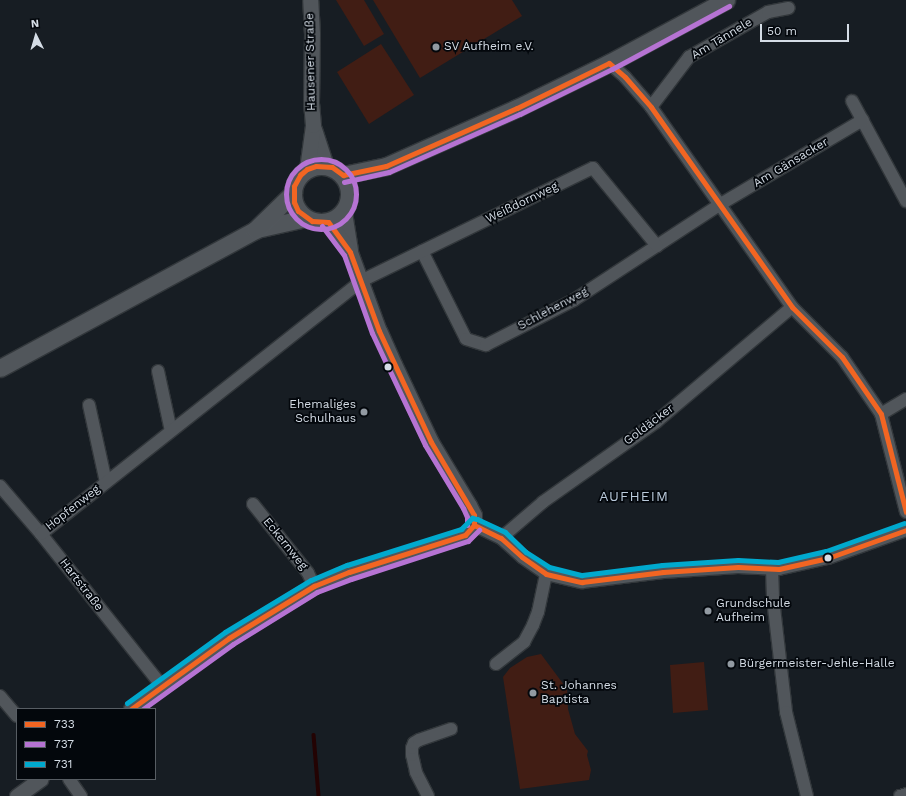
<!DOCTYPE html>
<html>
<head>
<meta charset="utf-8">
<style>
	body { margin:0 }
	#map { position:relative; width:906px; height:796px; overflow:hidden; background:#171d23; font-family:"Work Sans",sans-serif }
	div>[style] { position:absolute }
	[style*='--x'] { left:calc(var(--x)*1px); top:calc(var(--y)*1px); width:calc(var(--w)*1px); rotate:calc(var(--a)*1deg) }
	.green>* { inset:0; background:#411d14 }
	.stream>* { height:3.5px; margin:-1.75px; padding:0 1.75px; transform-origin:1.75px; border-radius:1.75px; background:#230303 }
	.roads { filter:drop-shadow(1px 0 #32373b) drop-shadow(-1px 0 #32373b) drop-shadow(0 1px #32373b) drop-shadow(0 -1px #32373b) }
	.minor>* { height:12px; margin:-6px; padding:0 6px; transform-origin:6px; border-radius:6px; background:#51565b }
	.tertiary>* { height:15px; margin:-7.5px; padding:0 7.5px; transform-origin:7.5px; border-radius:7.5px; background:#51565b }
	.secondary>* { height:17px; margin:-8.5px; padding:0 8.5px; transform-origin:8.5px; border-radius:8.5px; background:#51565b }
	.secondary>.ring { margin:-8.5px; padding:0; box-sizing:content-box; background:none; border:17px solid #51565b; border-radius:50% }
	.bus-1>* { height:5px; margin:-2.5px; padding:0 2.5px; transform-origin:2.5px; border-radius:2.5px; background:#f26522 }
	.bus-2>* { height:5px; margin:-2.5px; padding:0 2.5px; transform-origin:2.5px; border-radius:2.5px; background:#b673d3 }
	.bus-2>.ring { margin:-2.5px; padding:0; box-sizing:content-box; background:none; border:5px solid #b673d3; border-radius:50% }
	.bus-3>* { height:5px; margin:-2.5px; padding:0 2.5px; transform-origin:2.5px; border-radius:2.5px; background:#00a9ce }
	.dots>* { width:11px; height:11px; translate:-50% -50%; box-sizing:border-box; border:2px solid #03070c; border-radius:50% }
	span { translate:-50% -50%; white-space:nowrap; text-align:center; line-height:1.15; -webkit-text-stroke:3.5px #03070c; paint-order:stroke }
	.street-label { font-size:12px; color:#d5dde6 }
	.poi-label { font-size:12px; color:#d5dde6 }
	.left { translate:0 -50%; text-align:left }
	.right { translate:-100% -50%; text-align:right }
	.quarter-label { font-size:14px; color:#b9c9da; letter-spacing:1px }
	.legend { position:absolute; left:16px; top:708px; width:140px; height:72px; box-sizing:border-box; background:#03070c; border:1px solid #575d63; margin:0; padding:5px 7px; list-style:none; font-size:12px; color:#d5dde6 }
	.legend li { display:flex; align-items:center; gap:8px; height:20px }
	.legend b { width:20px; border:1px solid #575d63 }
	.north { position:absolute; left:16px; top:16px; width:40px; height:40px; -webkit-text-stroke:3px #03070c; paint-order:stroke; rotate:355deg; font-size:11px; font-weight:700; line-height:16px; text-align:center; color:#d5dde6 }
	.north::after { content:''; display:block; margin:auto; width:14px; height:18px; background:#d5dde6; clip-path:polygon(50% 0,100% 100%,50% 72%,0 100%) }
	.scale { position:absolute; left:760px; top:24px; width:89px; height:18px; box-sizing:border-box; border:2px solid #d5dde6; border-top:0; padding-left:5px; font-size:12px; line-height:14px; white-space:nowrap; color:#d5dde6; -webkit-text-stroke:3px #03070c; paint-order:stroke }
</style>
</head>
<body>
<div id="map">
	<div class="green">
		<i style="clip-path:polygon(336px 0,364px 0,384px 34px,364px 46px)"></i>
		<i style="clip-path:polygon(373px 0,512px 0,522px 16px,420px 78px)"></i>
		<i style="clip-path:polygon(381px 44px,414px 95px,369px 124px,337px 72px)"></i>
		<i style="clip-path:polygon(541px 654px,567px 689px,568px 709px,575px 734px,588px 751px,587px 755px,591px 770px,589px 780px,520px 789px,503px 677px,510px 668px,527px 657px)"></i>
		<i style="clip-path:polygon(704px 662px,708px 710px,673px 713px,670px 665px)"></i>
	</div>
	<div class="stream">
		<i style="--x:314;--y:735;--w:61;--a:85.3"></i>
	</div>
	<div class="roads">
		<div class="minor">
			<i style="--x:609;--y:63;--w:21;--a:41"></i>
			<i style="--x:625;--y:77;--w:40;--a:49"></i>
			<i style="--x:651;--y:107;--w:245;--a:54.8"></i>
			<i style="--x:792;--y:307;--w:71;--a:45"></i>
			<i style="--x:842;--y:357;--w:69;--a:55.6"></i>
			<i style="--x:881;--y:414;--w:101;--a:75.7"></i>
			<i style="--x:852;--y:101;--w:114;--a:61.6"></i>
			<i style="--x:651;--y:107;--w:63;--a:-52.8"></i>
			<i style="--x:689;--y:57;--w:91;--a:-29.7"></i>
			<i style="--x:768;--y:12;--w:21;--a:-11"></i>
			<i style="--x:422;--y:251;--w:98;--a:63.4"></i>
			<i style="--x:466;--y:339;--w:21;--a:17"></i>
			<i style="--x:486;--y:345;--w:99;--a:-27.1"></i>
			<i style="--x:574;--y:300;--w:173;--a:-33.2"></i>
			<i style="--x:719;--y:205;--w:167;--a:-30.6"></i>
			<i style="--x:158;--y:371;--w:61;--a:77.8"></i>
			<i style="--x:89;--y:405;--w:79;--a:77.6"></i>
			<i style="--x:881;--y:414;--w:29;--a:-31"></i>
			<i style="--x:0;--y:486;--w:63;--a:49.5"></i>
			<i style="--x:41;--y:534;--w:193;--a:51.5"></i>
			<i style="--x:253;--y:504;--w:88;--a:51.4"></i>
			<i style="--x:308;--y:573;--w:14;--a:65"></i>
			<i style="--x:474;--y:525;--w:30;--a:26"></i>
			<i style="--x:501;--y:538;--w:28;--a:42"></i>
			<i style="--x:522;--y:557;--w:29;--a:35"></i>
			<i style="--x:546;--y:574;--w:37;--a:13"></i>
			<i style="--x:582;--y:582;--w:82;--a:-7"></i>
			<i style="--x:663;--y:572;--w:75;--a:-3.8"></i>
			<i style="--x:738;--y:567;--w:41;--a:2.8"></i>
			<i style="--x:779;--y:569;--w:50;--a:-12.7"></i>
			<i style="--x:828;--y:558;--w:83;--a:-19.7"></i>
			<i style="--x:41;--y:534;--w:408;--a:-38.3"></i>
			<i style="--x:361;--y:281;--w:258;--a:-26"></i>
			<i style="--x:593;--y:168;--w:101;--a:50.6"></i>
			<i style="--x:501;--y:538;--w:55;--a:-40.6"></i>
			<i style="--x:543;--y:502;--w:138;--a:-35.3"></i>
			<i style="--x:656;--y:422;--w:178;--a:-40.2"></i>
			<i style="--x:772;--y:569;--w:30;--a:88"></i>
			<i style="--x:773;--y:599;--w:114;--a:83.4"></i>
			<i style="--x:786;--y:712;--w:87;--a:76"></i>
			<i style="--x:496;--y:664;--w:36;--a:-38"></i>
			<i style="--x:524;--y:642;--w:19;--a:-62"></i>
			<i style="--x:533;--y:625;--w:14;--a:-69"></i>
			<i style="--x:538;--y:612;--w:39;--a:-78"></i>
			<i style="--x:0;--y:696;--w:26;--a:50"></i>
			<i style="--x:69;--y:779;--w:21;--a:55"></i>
			<i style="--x:428;--y:796;--w:27;--a:-117"></i>
			<i style="--x:416;--y:772;--w:17;--a:-103"></i>
			<i style="--x:412;--y:755;--w:7;--a:-90"></i>
			<i style="--x:412;--y:748;--w:5;--a:-68"></i>
			<i style="--x:414;--y:743;--w:6;--a:-31"></i>
			<i style="--x:419;--y:740;--w:34;--a:-19"></i>
			<i style="--x:900;--y:796;--w:6;--a:-18"></i>
		</div>
		<div class="tertiary">
			<i style="--x:314;--y:129;--w:39;--a:72"></i>
			<i style="--x:307;--y:169;--w:44;--a:-82.2"></i>
			<i style="--x:313;--y:125;--w:21;--a:-95"></i>
			<i style="--x:311;--y:104;--w:70;--a:-89.2"></i>
			<i style="--x:312;--y:34;--w:34;--a:-93"></i>
			<i style="--x:344;--y:212;--w:39;--a:81"></i>
			<i style="--x:131;--y:709;--w:121;--a:-35.9"></i>
			<i style="--x:229;--y:638;--w:100;--a:-31.5"></i>
			<i style="--x:314;--y:586;--w:38;--a:-22"></i>
			<i style="--x:349;--y:572;--w:122;--a:-17.7"></i>
			<i style="--x:465;--y:535;--w:13;--a:-48"></i>
			<i style="--x:474;--y:525;--w:10;--a:-90"></i>
			<i style="--x:474;--y:515;--w:11;--a:-117"></i>
			<i style="--x:469;--y:505;--w:74;--a:-121.1"></i>
			<i style="--x:431;--y:442;--w:86;--a:-115.4"></i>
			<i style="--x:394;--y:364;--w:36;--a:-114"></i>
			<i style="--x:379;--y:331;--w:84;--a:-110.2"></i>
			<i style="--x:350;--y:252;--w:37;--a:-126"></i>
			<i style="--x:17;--y:796;--w:29;--a:-36"></i>
		</div>
		<div class="secondary">
			<i class="ring" style="left:293px;top:166px;width:39px;height:39px"></i>
			<i style="--x:343;--y:175;--w:44;--a:-11.8"></i>
			<i style="--x:386;--y:166;--w:143;--a:-23.9"></i>
			<i style="--x:517;--y:108;--w:102;--a:-26.1"></i>
			<i style="--x:609;--y:63;--w:133;--a:-28.3"></i>
			<i style="--x:257;--y:229;--w:50;--a:-12.7"></i>
			<i style="--x:0;--y:368;--w:290;--a:-28.4"></i>
			<i style="--x:255;--y:230;--w:53;--a:-44.2"></i>
		</div>
	</div>
	<div class="bus-1">
		<i style="--x:474;--y:525;--w:10;--a:-90"></i>
		<i style="--x:474;--y:515;--w:85;--a:-120.5"></i>
		<i style="--x:431;--y:442;--w:123;--a:-115.1"></i>
		<i style="--x:379;--y:331;--w:84;--a:-110.2"></i>
		<i style="--x:350;--y:252;--w:37;--a:-126"></i>
		<i style="--x:328;--y:222;--w:16;--a:-176"></i>
		<i style="--x:312;--y:221;--w:17;--a:-144"></i>
		<i style="--x:298;--y:211;--w:10;--a:-114"></i>
		<i style="--x:294;--y:202;--w:16;--a:-90"></i>
		<i style="--x:294;--y:186;--w:13;--a:-61"></i>
		<i style="--x:300;--y:175;--w:9;--a:-41"></i>
		<i style="--x:307;--y:169;--w:9;--a:-18"></i>
		<i style="--x:316;--y:166;--w:16;--a:4"></i>
		<i style="--x:332;--y:167;--w:14;--a:36"></i>
		<i style="--x:343;--y:175;--w:44;--a:-11.8"></i>
		<i style="--x:386;--y:166;--w:143;--a:-23.9"></i>
		<i style="--x:517;--y:108;--w:102;--a:-26.1"></i>
		<i style="--x:609;--y:63;--w:21;--a:41"></i>
		<i style="--x:625;--y:77;--w:40;--a:49"></i>
		<i style="--x:651;--y:107;--w:245;--a:54.8"></i>
		<i style="--x:792;--y:307;--w:71;--a:45"></i>
		<i style="--x:842;--y:357;--w:69;--a:55.6"></i>
		<i style="--x:881;--y:414;--w:101;--a:75.7"></i>
		<i style="--x:474;--y:525;--w:30;--a:26"></i>
		<i style="--x:501;--y:538;--w:28;--a:42"></i>
		<i style="--x:522;--y:557;--w:29;--a:35"></i>
		<i style="--x:546;--y:574;--w:37;--a:13"></i>
		<i style="--x:582;--y:582;--w:82;--a:-7"></i>
		<i style="--x:663;--y:572;--w:75;--a:-3.8"></i>
		<i style="--x:738;--y:567;--w:41;--a:2.8"></i>
		<i style="--x:779;--y:569;--w:50;--a:-12.7"></i>
		<i style="--x:828;--y:558;--w:83;--a:-19.7"></i>
		<i style="--x:131;--y:709;--w:121;--a:-35.9"></i>
		<i style="--x:229;--y:638;--w:100;--a:-31.5"></i>
		<i style="--x:314;--y:586;--w:38;--a:-22"></i>
		<i style="--x:349;--y:572;--w:122;--a:-17.7"></i>
		<i style="--x:465;--y:535;--w:13;--a:-48"></i>
	</div>
	<div class="bus-2">
		<i class="ring" style="left:286px;top:159px;width:65px;height:65px"></i>
		<i style="--x:344;--y:182;--w:46;--a:-12.5"></i>
		<i style="--x:389;--y:172;--w:143;--a:-23.9"></i>
		<i style="--x:520;--y:114;--w:102;--a:-26.1"></i>
		<i style="--x:612;--y:69;--w:133;--a:-28.3"></i>
		<i style="--x:322;--y:226;--w:36;--a:53"></i>
		<i style="--x:344;--y:255;--w:83;--a:70.3"></i>
		<i style="--x:372;--y:333;--w:38;--a:65"></i>
		<i style="--x:388;--y:367;--w:86;--a:64.6"></i>
		<i style="--x:425;--y:445;--w:74;--a:58.9"></i>
		<i style="--x:463;--y:508;--w:10;--a:66"></i>
		<i style="--x:467;--y:517;--w:8;--a:90"></i>
		<i style="--x:143;--y:709;--w:111;--a:-35.8"></i>
		<i style="--x:233;--y:644;--w:99;--a:-31.8"></i>
		<i style="--x:317;--y:592;--w:36;--a:-21"></i>
		<i style="--x:351;--y:579;--w:123;--a:-18"></i>
		<i style="--x:468;--y:541;--w:16;--a:-45"></i>
	</div>
	<div class="bus-3">
		<i style="--x:127;--y:703;--w:121;--a:-35.9"></i>
		<i style="--x:225;--y:632;--w:100;--a:-31.2"></i>
		<i style="--x:311;--y:580;--w:39;--a:-23"></i>
		<i style="--x:347;--y:565;--w:120;--a:-17.5"></i>
		<i style="--x:461;--y:529;--w:16;--a:-45"></i>
		<i style="--x:472;--y:518;--w:5;--a:11"></i>
		<i style="--x:477;--y:519;--w:31;--a:25"></i>
		<i style="--x:505;--y:532;--w:29;--a:44"></i>
		<i style="--x:526;--y:552;--w:27;--a:33"></i>
		<i style="--x:549;--y:567;--w:34;--a:14"></i>
		<i style="--x:582;--y:575;--w:81;--a:-7.1"></i>
		<i style="--x:662;--y:565;--w:76;--a:-3.8"></i>
		<i style="--x:738;--y:560;--w:40;--a:2.9"></i>
		<i style="--x:778;--y:562;--w:49;--a:-12.9"></i>
		<i style="--x:826;--y:551;--w:83;--a:-19.7"></i>
	</div>
	<div class="dots">
		<i style="left:436px;top:47px;background:#929aa2"></i>
		<i style="left:388px;top:367px;background:#d5dde6"></i>
		<i style="left:364px;top:412px;background:#929aa2"></i>
		<i style="left:828px;top:558px;background:#d5dde6"></i>
		<i style="left:708px;top:611px;background:#929aa2"></i>
		<i style="left:731px;top:664px;background:#929aa2"></i>
		<i style="left:533px;top:693px;background:#929aa2"></i>
	</div>
	<div class="street-label">
		<span style="left:722px;top:39px;rotate:-31deg">Am Tännele</span>
		<span style="left:311px;top:62px;rotate:-91deg">Hausener Straße</span>
		<span style="left:791px;top:163px;rotate:-31deg">Am Gänsacker</span>
		<span style="left:522px;top:203px;rotate:-26deg">Weißdornweg</span>
		<span style="left:553px;top:309px;rotate:-28deg">Schlehenweg</span>
		<span style="left:649px;top:425px;rotate:-37deg">Goldäcker</span>
		<span style="left:73px;top:508px;rotate:-38deg">Hopfenweg</span>
		<span style="left:285px;top:544px;rotate:51deg">Eckernweg</span>
		<span style="left:81px;top:585px;rotate:52deg">Hartstraße</span>
	</div>
	<div class="poi-label">
		<span class="left" style="left:444px;top:47px">SV Aufheim e.V.</span>
		<span class="right" style="left:356px;top:412px">Ehemaliges<br>Schulhaus</span>
		<span class="left" style="left:716px;top:611px">Grundschule<br>Aufheim</span>
		<span class="left" style="left:739px;top:664px">Bürgermeister-Jehle-Halle</span>
		<span class="left" style="left:541px;top:693px">St. Johannes<br>Baptista</span>
	</div>
	<div class="quarter-label">
		<span style="left:634px;top:496px">AUFHEIM</span>
	</div>
	<ul class="legend">
	<li><b style="height:5px;background:#f26522"></b>733</li>
	<li><b style="height:5px;background:#b673d3"></b>737</li>
	<li><b style="height:5px;background:#00a9ce"></b>731</li>
	</ul>
	<div class="north">N</div>
	<div class="scale">50 m</div>
</div>
</body>
</html>
